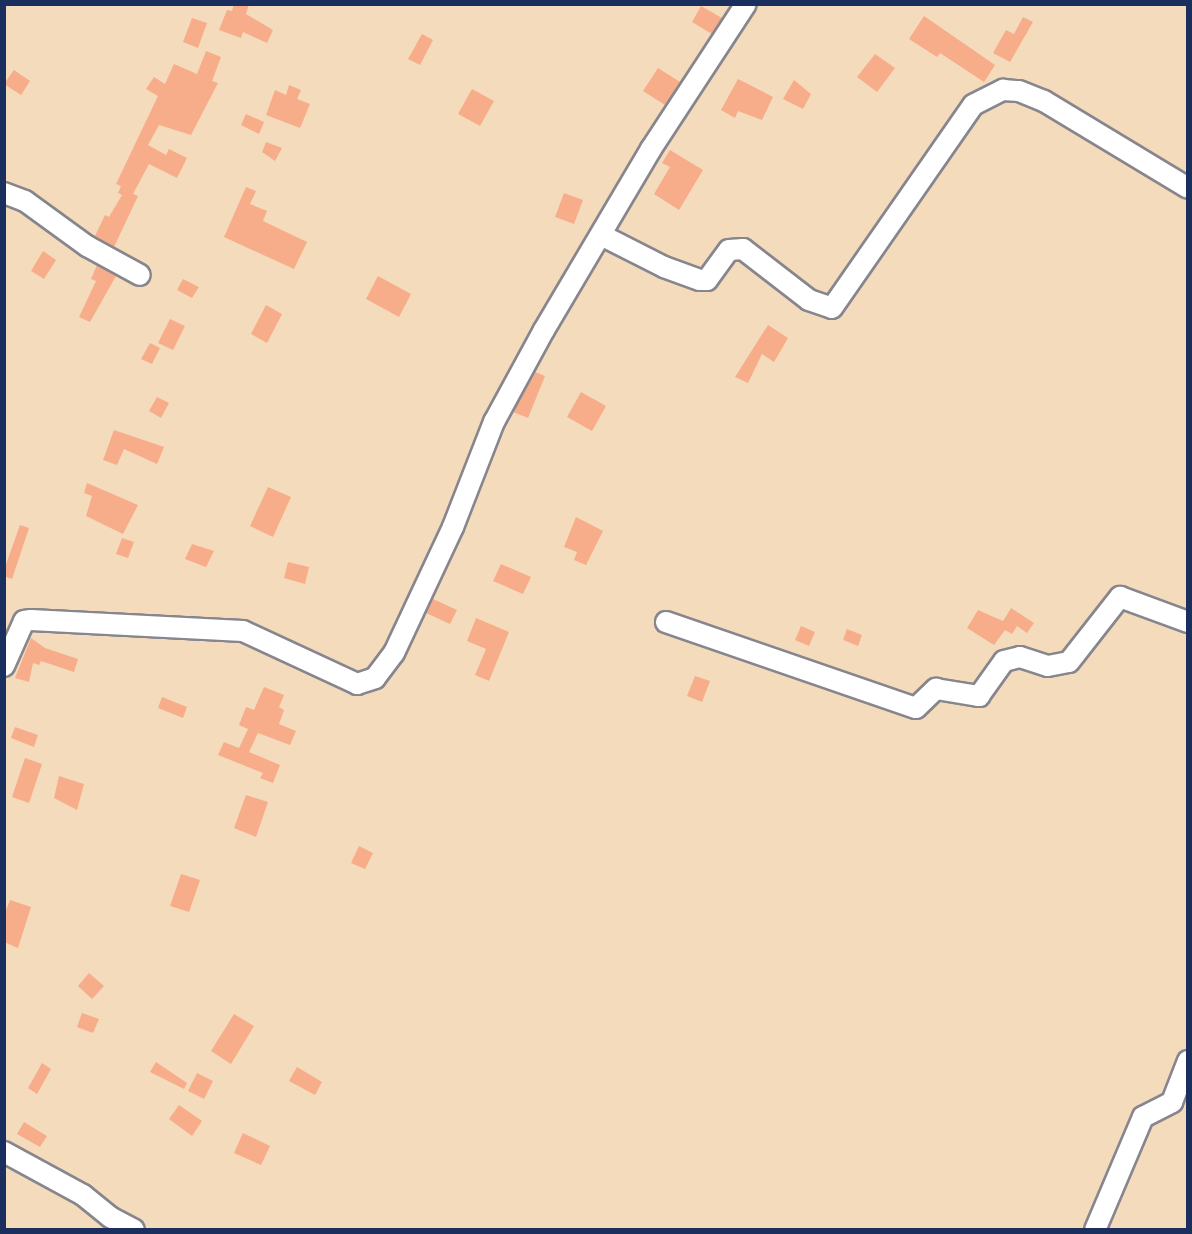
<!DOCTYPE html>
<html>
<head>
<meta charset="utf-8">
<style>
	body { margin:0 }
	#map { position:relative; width:1192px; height:1234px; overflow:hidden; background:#f3dbbc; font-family:"Playpen Sans",sans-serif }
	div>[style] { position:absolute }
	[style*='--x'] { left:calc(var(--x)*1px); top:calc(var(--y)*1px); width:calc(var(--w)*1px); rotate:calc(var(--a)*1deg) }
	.building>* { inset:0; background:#f7ad8a }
	.roads { filter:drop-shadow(2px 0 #87858d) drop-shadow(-2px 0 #87858d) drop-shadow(0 2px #87858d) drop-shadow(0 -2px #87858d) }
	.minor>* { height:20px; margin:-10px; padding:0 10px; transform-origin:10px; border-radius:10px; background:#fff }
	span { translate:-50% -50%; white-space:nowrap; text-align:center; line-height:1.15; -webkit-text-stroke:4.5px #fcf5e5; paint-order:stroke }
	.frame { position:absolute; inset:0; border:6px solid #1b2f5e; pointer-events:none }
</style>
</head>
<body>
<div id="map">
	<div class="building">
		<i style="clip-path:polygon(234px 4px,249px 4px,246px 14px,273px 30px,267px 43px,243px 32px,241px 38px,219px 30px,227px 10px,232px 11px)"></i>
		<i style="clip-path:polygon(701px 6px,722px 18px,712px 34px,692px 22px)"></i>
		<i style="clip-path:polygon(924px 16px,995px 65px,984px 82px,940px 53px,937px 57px,909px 39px)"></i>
		<i style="clip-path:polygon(1023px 17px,1033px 22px,1010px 62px,993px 53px,1006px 30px,1014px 34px)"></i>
		<i style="clip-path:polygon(192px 18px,207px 23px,198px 48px,183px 42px)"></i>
		<i style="clip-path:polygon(422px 34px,433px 40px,420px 65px,408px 59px)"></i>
		<i style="clip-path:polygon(206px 51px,221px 57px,212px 81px,218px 83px,191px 135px,159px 125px,148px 145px,166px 155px,169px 149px,187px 158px,177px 178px,149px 164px,133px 194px,138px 196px,114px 247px,95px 236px,105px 215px,109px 217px,122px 195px,118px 193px,121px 186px,116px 184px,158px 96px,146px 89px,154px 77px,165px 84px,174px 64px,197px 74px)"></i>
		<i style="clip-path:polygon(875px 54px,895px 68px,877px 92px,857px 77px)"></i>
		<i style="clip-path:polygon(658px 68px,680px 82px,665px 105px,643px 91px)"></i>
		<i style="clip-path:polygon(14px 70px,30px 81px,21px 95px,4px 84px)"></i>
		<i style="clip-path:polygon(738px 79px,773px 97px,762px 120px,738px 111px,735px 118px,721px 110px)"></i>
		<i style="clip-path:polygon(794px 80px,811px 94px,803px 109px,783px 99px)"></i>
		<i style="clip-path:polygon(289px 85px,301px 90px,297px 99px,310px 104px,300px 128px,266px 115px,275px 90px,286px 95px)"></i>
		<i style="clip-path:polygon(472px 89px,494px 101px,480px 126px,458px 114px)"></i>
		<i style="clip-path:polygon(246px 114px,264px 122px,259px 134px,241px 125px)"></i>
		<i style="clip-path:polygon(266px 142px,282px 148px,275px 161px,262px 152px)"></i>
		<i style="clip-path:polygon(670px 150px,703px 170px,679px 210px,654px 194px,670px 167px,662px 163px)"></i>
		<i style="clip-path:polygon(246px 187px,256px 191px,250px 204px,267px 211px,263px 221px,307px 242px,294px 269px,224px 237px)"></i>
		<i style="clip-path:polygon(564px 193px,583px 200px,574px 224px,555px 217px)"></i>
		<i style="clip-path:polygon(43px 251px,56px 260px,44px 279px,31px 271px)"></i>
		<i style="clip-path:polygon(97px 265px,116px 276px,90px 322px,79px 317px,96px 281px,91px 279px)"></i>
		<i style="clip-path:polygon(378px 276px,411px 294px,399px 317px,366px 299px)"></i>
		<i style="clip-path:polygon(183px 279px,199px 287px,192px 298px,177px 290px)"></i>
		<i style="clip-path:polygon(266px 305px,282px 314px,267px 343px,251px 334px)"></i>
		<i style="clip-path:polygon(170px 319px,185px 326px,173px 350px,158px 343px)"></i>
		<i style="clip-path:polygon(768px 325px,788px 338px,774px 362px,762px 354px,748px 383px,735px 377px)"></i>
		<i style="clip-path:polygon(150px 343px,160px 348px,152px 364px,141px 359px)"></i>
		<i style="clip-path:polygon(535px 372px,545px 376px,528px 418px,513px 412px)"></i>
		<i style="clip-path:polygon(581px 392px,606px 406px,592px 431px,567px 417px)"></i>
		<i style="clip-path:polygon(157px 397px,169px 403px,161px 418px,149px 411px)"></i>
		<i style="clip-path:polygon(114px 430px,164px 447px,157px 464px,124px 449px,117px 465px,103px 460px)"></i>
		<i style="clip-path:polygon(87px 483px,138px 505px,123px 534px,86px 516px,92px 496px,84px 493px)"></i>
		<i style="clip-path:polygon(268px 487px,291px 497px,273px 537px,250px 526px)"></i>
		<i style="clip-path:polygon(576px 517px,603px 531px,586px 565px,574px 560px,577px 552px,564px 547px)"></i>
		<i style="clip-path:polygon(20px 525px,29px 528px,12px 579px,4px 576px,4px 570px)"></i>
		<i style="clip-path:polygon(122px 538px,134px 542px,128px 558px,116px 554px)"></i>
		<i style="clip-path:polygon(192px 544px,214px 551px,206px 567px,185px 559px)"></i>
		<i style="clip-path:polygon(288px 562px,309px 567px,305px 584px,284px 578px)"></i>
		<i style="clip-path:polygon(501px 564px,531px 577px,523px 594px,493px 581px)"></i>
		<i style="clip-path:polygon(433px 599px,457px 610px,450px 624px,426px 613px)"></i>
		<i style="clip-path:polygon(1011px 608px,1034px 623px,1027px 633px,1017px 626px,1012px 634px,1005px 630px,994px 645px,967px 628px,978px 610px,1003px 621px)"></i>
		<i style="clip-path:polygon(476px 618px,509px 632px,489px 681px,475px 675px,486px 649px,467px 641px)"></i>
		<i style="clip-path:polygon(801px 626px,815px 632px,809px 646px,795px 640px)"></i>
		<i style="clip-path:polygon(847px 629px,862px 635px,858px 646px,843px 640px)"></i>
		<i style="clip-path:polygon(31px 638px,45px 648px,78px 659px,74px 672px,41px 661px,39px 665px,33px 663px,29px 682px,15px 678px)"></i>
		<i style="clip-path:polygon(695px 676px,710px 681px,702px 702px,687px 696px)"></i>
		<i style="clip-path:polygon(264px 687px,284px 695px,279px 707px,284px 710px,279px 724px,296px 731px,290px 745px,258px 733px,249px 752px,280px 765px,273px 783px,260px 778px,263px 773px,218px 755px,224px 742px,239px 748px,248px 729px,239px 725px,246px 707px,254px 710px)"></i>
		<i style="clip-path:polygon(162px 697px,187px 707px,183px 718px,158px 708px)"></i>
		<i style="clip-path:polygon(15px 727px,38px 735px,34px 747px,11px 738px)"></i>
		<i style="clip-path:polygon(25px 758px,42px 764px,29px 803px,12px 797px)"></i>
		<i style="clip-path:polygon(59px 776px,84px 784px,77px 810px,54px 798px)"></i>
		<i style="clip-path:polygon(246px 795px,268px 802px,256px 837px,234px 828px)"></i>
		<i style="clip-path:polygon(359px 846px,373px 853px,365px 869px,351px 863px)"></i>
		<i style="clip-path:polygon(181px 874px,200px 880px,189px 912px,170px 906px)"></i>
		<i style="clip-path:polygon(10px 900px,31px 907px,18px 948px,4px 942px,4px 915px)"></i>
		<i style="clip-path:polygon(89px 973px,104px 986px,92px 999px,78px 986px)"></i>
		<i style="clip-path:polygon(82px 1013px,99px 1019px,93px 1033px,77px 1027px)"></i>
		<i style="clip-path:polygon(234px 1014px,254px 1026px,231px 1064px,211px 1051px)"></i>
		<i style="clip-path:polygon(156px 1062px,187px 1083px,184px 1089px,150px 1072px)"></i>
		<i style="clip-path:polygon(42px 1063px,51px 1069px,37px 1094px,28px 1088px)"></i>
		<i style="clip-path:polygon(297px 1067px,322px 1082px,315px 1095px,289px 1081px)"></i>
		<i style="clip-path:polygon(197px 1073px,213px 1081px,204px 1099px,188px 1091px)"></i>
		<i style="clip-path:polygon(179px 1105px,202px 1121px,192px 1136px,169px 1119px)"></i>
		<i style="clip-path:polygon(24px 1122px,47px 1136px,40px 1147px,17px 1134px)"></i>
		<i style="clip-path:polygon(243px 1133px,270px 1146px,261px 1165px,234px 1153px)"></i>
	</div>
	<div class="roads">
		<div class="minor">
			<i style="--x:4;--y:193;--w:22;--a:21"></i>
			<i style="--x:25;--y:201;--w:77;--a:36"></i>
			<i style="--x:87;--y:246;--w:60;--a:28.7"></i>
			<i style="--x:601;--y:235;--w:71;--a:26.9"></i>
			<i style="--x:664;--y:267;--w:38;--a:20"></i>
			<i style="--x:700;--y:280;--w:7;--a:0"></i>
			<i style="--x:707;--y:280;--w:37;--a:-54"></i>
			<i style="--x:729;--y:250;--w:14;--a:-4"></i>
			<i style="--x:743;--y:249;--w:83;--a:37.7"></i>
			<i style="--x:809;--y:300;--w:24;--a:19"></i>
			<i style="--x:832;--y:308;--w:247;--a:-55.2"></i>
			<i style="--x:973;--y:105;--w:34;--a:-27"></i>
			<i style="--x:1003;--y:90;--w:16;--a:4"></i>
			<i style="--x:1019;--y:91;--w:27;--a:22"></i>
			<i style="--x:1044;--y:101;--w:168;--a:31.1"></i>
			<i style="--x:666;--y:622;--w:264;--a:19"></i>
			<i style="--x:916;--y:708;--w:28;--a:-44"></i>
			<i style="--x:936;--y:689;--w:44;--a:9.2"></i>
			<i style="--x:979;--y:696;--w:43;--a:-54.5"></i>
			<i style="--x:1004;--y:661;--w:16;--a:-14"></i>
			<i style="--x:1020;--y:657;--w:29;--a:18"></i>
			<i style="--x:1048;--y:666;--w:21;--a:-11"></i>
			<i style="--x:1069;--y:662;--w:83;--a:-51.9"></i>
			<i style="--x:1120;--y:597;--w:72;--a:20.2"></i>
			<i style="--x:4;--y:666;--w:49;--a:-66"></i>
			<i style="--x:24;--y:621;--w:7;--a:-8"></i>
			<i style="--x:31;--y:620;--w:212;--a:3"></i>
			<i style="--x:243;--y:631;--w:126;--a:24.9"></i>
			<i style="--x:357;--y:684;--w:19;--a:-18"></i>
			<i style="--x:375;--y:678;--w:31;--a:-53"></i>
			<i style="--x:394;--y:653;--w:139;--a:-64.9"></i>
			<i style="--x:453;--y:527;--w:113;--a:-68.7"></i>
			<i style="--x:494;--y:422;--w:105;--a:-61.5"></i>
			<i style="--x:544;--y:330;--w:210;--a:-59.4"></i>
			<i style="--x:651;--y:149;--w:173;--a:-56.8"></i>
			<i style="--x:4;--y:1152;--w:90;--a:28.6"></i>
			<i style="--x:83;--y:1195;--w:35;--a:39"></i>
			<i style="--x:110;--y:1217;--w:27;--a:28"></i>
			<i style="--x:1095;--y:1230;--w:123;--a:-67"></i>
			<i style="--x:1143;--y:1117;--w:33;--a:-27"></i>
			<i style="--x:1172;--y:1102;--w:44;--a:-68.7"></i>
		</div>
	</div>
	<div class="frame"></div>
</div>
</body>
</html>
